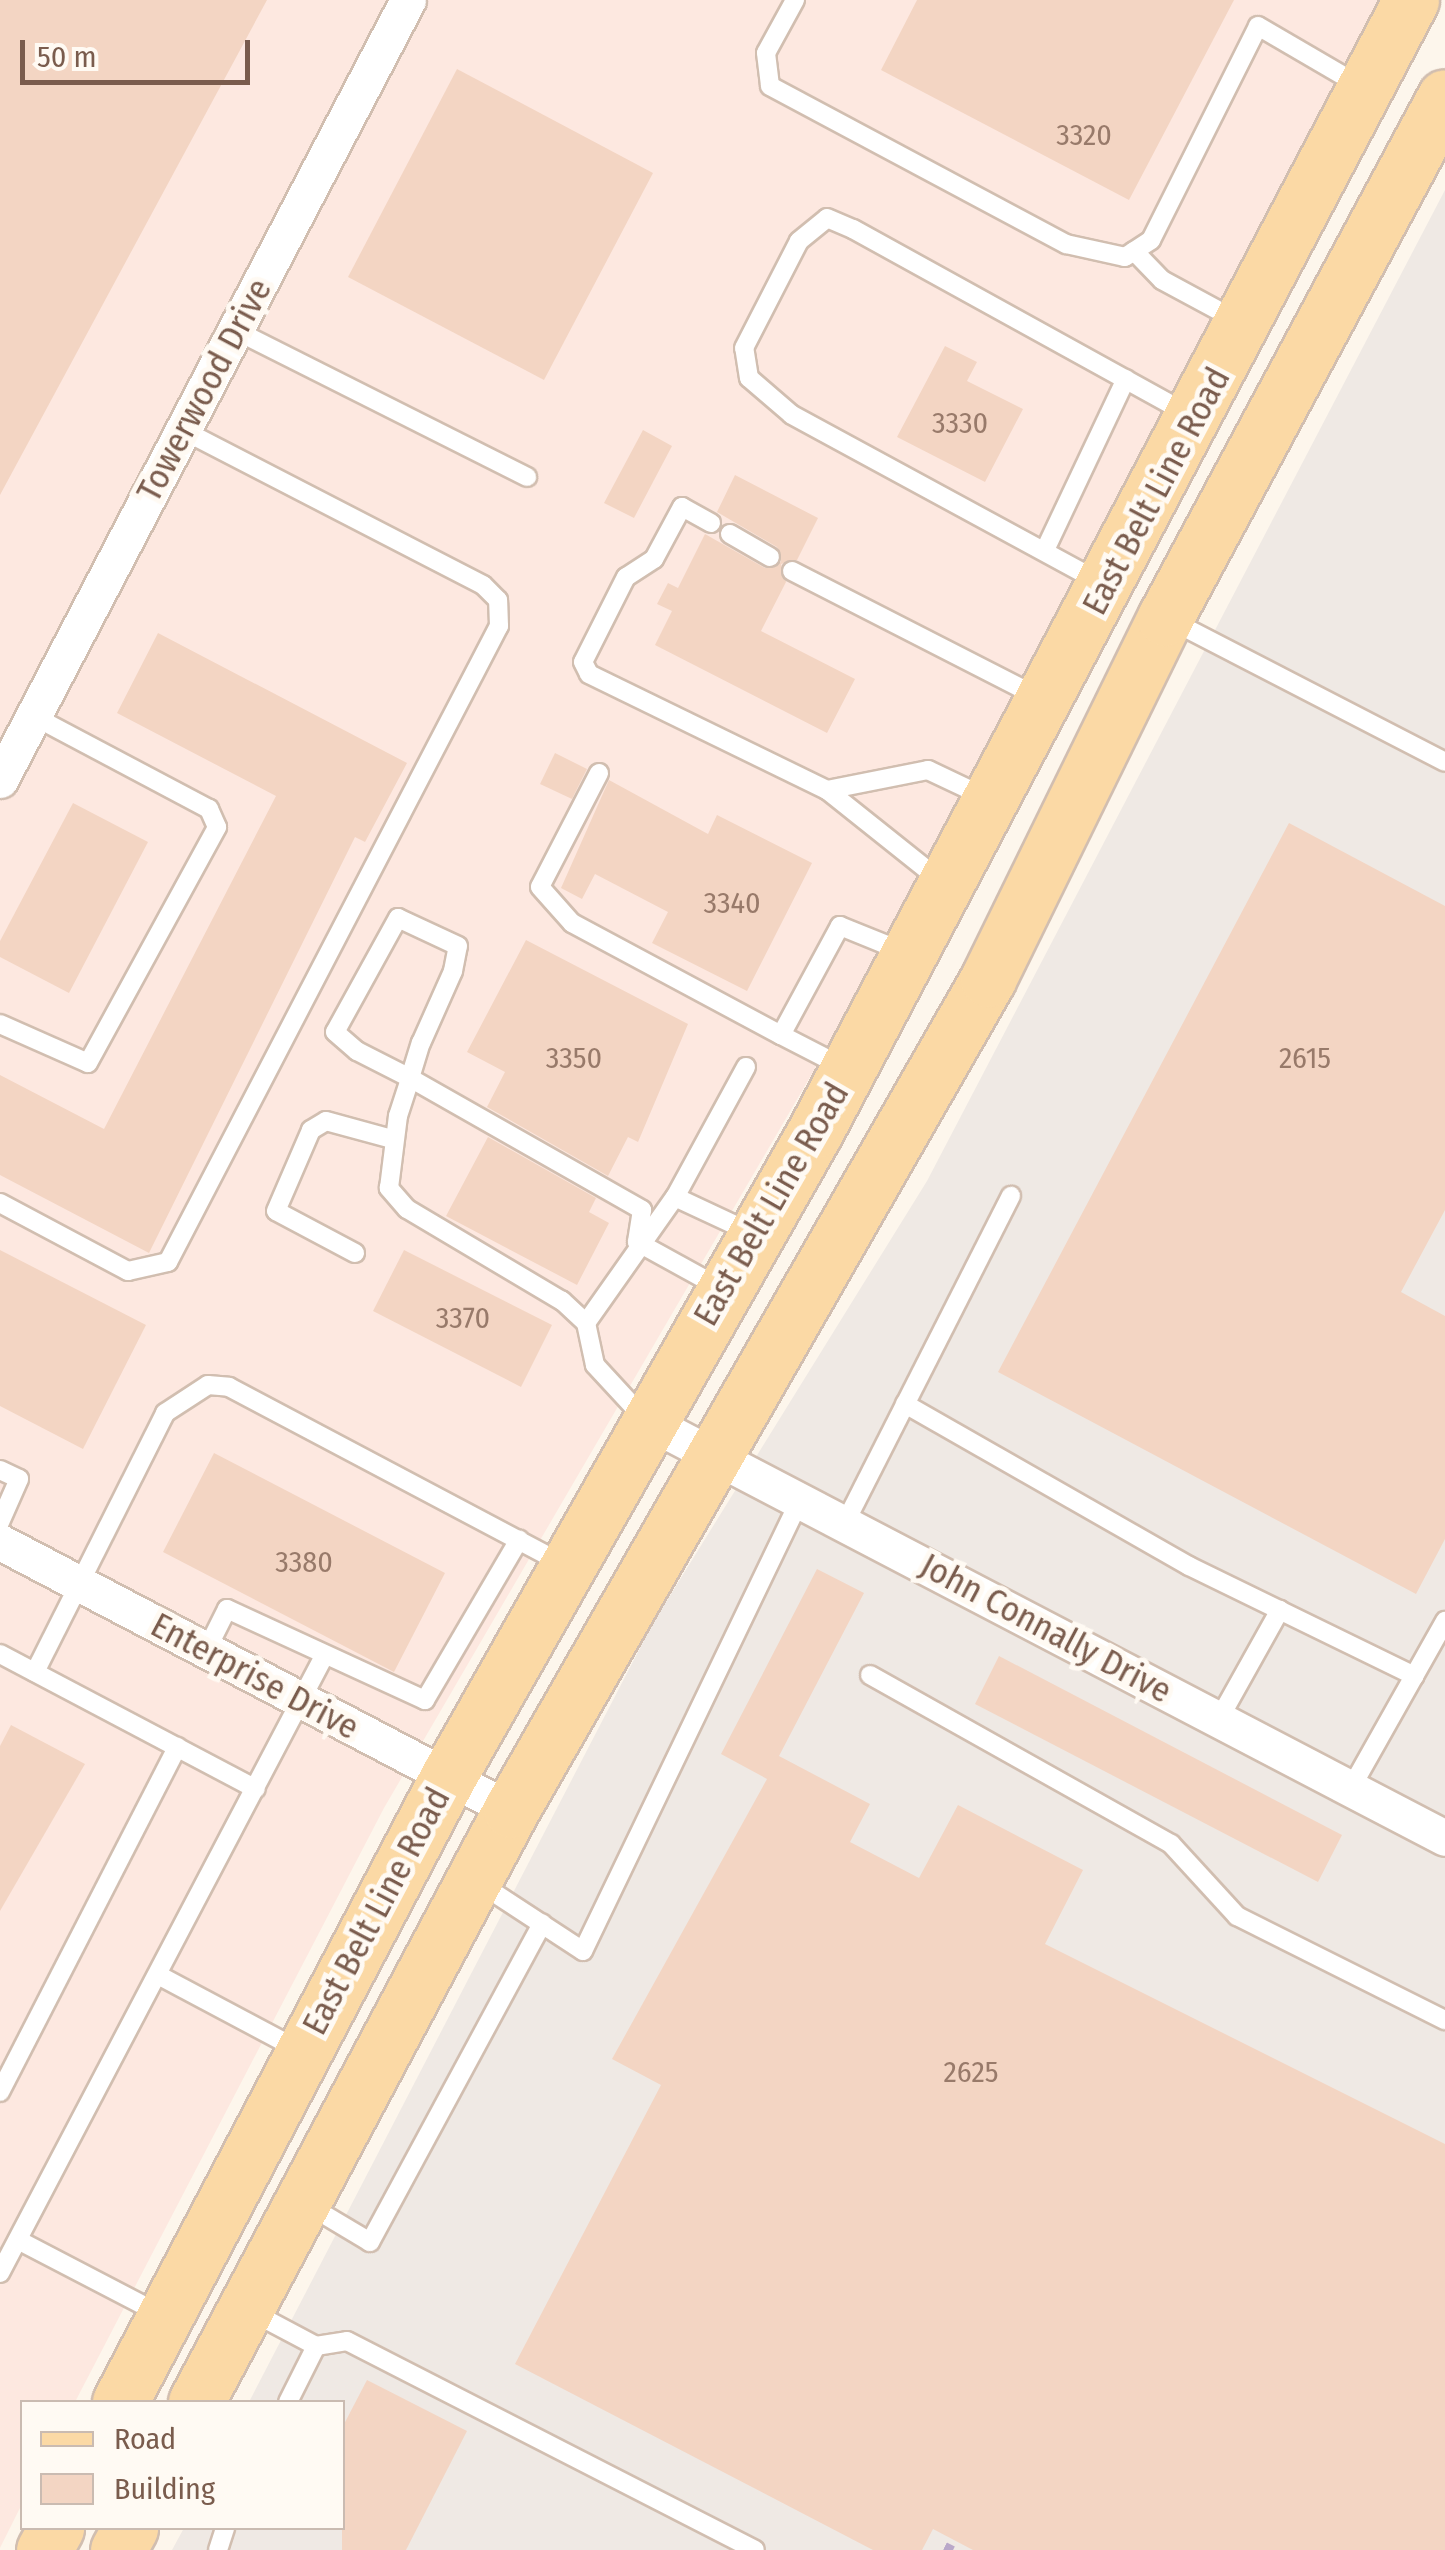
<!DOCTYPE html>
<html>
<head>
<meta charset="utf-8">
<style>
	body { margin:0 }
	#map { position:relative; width:1445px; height:2550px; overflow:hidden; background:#fdf6ec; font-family:"Fira Sans Condensed",sans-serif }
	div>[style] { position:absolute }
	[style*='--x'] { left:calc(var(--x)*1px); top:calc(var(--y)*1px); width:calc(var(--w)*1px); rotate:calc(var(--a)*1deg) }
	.commercial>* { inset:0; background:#fde8e0 }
	.industrial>* { inset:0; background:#efe9e4 }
	.building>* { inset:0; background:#f3d5c3 }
	.roads { filter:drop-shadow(2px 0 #d1beb0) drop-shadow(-2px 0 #d1beb0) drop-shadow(0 2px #d1beb0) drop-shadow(0 -2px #d1beb0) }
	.lane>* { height:18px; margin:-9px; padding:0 9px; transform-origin:9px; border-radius:9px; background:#fff }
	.street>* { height:35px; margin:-17.5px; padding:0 17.5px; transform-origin:17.5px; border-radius:17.5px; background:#fff }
	.primary>* { height:55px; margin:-27.5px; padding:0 27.5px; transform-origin:27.5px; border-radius:27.5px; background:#fbd9a5 }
	.rail>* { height:8px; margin-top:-4px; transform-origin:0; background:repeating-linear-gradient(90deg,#b9a8c9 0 15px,transparent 0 25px) }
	span { translate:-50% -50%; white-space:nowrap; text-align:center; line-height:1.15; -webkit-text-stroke:10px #fffaf3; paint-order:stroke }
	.number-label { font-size:30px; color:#987a6a }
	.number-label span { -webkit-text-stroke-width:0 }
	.street-label { font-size:35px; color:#7a5c4d }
	.legend { position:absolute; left:20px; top:2400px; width:325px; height:130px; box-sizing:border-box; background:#fffaf3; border:2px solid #cabbb1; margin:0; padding:12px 18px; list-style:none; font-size:30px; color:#7a5c4d }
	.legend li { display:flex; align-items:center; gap:20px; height:50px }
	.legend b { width:50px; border:2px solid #cabbb1 }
	.scale { position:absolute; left:20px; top:40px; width:230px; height:45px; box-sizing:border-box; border:5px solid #7a5c4d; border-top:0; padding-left:12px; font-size:30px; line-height:35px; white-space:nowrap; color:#7a5c4d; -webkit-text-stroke:8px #fffaf3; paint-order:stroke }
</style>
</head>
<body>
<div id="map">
	<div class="commercial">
		<i style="clip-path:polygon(0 0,1379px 0,838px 1029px,384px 1808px,75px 2402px,22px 2402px,22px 2504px,0 2548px)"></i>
	</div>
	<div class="industrial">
		<i style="clip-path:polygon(1445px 190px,1445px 2550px,172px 2550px,184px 2528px,342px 2528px,342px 2402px,249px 2402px,653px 1623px,927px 1181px)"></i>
	</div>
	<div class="building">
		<i style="clip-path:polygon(0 0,267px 0,0 495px)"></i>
		<i style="clip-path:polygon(917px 0,1234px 0,1129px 200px,881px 70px)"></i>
		<i style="clip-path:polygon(457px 69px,653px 173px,544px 380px,348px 277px)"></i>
		<i style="clip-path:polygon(945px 346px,977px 362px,967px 381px,1023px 409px,985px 482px,897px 437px)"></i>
		<i style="clip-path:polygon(643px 430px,672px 446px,634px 518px,604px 503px)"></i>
		<i style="clip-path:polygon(735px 475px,818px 518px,797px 560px,781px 564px,786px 582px,761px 631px,855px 679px,827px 733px,655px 645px,672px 611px,657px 604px,668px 583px,678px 588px,705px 534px,765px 568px,781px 562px,777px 547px,717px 512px)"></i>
		<i style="clip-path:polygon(158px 633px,407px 763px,365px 842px,355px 837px,149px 1253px,0 1175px,0 1075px,104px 1129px,276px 796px,117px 713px)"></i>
		<i style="clip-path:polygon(555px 753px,587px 769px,572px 799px,540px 784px)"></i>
		<i style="clip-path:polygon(609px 780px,708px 834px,717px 815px,812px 863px,747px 991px,652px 943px,668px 912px,595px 874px,582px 899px,561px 888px)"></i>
		<i style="clip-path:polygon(73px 803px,148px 842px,69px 993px,0 957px,0 941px)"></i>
		<i style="clip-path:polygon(1289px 823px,1445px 906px,1445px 1210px,1401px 1292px,1445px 1316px,1445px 1539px,1416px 1594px,998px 1372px)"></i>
		<i style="clip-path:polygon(526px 940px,688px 1024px,638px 1142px,628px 1137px,608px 1176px,487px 1107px,505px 1072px,467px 1052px)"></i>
		<i style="clip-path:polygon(488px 1137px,596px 1198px,589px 1212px,609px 1223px,577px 1285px,446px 1216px)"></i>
		<i style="clip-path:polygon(0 1250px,146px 1325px,83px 1449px,0 1406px)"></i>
		<i style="clip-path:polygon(404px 1250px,552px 1325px,521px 1387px,373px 1311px)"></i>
		<i style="clip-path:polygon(214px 1453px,445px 1573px,394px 1672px,163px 1552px)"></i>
		<i style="clip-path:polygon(817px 1569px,864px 1593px,779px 1756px,870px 1804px,850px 1842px,919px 1878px,958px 1805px,1083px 1870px,1045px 1944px,1445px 2144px,1445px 2550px,973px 2550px,933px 2529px,922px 2550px,873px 2550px,515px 2364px,661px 2085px,612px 2059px,767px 1779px,721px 1754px)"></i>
		<i style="clip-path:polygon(999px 1656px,1342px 1835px,1318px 1882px,975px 1704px)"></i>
		<i style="clip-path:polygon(11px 1725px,85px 1764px,0 1911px,0 1746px)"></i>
		<i style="clip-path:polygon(367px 2380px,467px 2431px,406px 2550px,342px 2550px,342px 2428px)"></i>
	</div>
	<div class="roads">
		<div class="lane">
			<i style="--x:795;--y:0;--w:60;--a:118.7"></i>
			<i style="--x:766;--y:53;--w:33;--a:83"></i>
			<i style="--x:770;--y:86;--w:336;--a:28.1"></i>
			<i style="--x:1066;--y:244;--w:60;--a:12.4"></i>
			<i style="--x:1125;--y:257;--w:31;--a:-33"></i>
			<i style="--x:1151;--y:240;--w:239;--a:-63.4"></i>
			<i style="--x:1258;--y:26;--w:117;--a:30.3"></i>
			<i style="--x:1134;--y:251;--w:40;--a:46"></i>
			<i style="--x:1162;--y:280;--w:84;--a:28.4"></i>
			<i style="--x:235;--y:330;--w:327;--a:26.7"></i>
			<i style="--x:711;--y:523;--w:33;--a:-151"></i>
			<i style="--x:682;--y:507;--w:59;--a:118.3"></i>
			<i style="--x:654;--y:559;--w:33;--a:147"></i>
			<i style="--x:626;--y:577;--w:95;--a:116.8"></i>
			<i style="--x:583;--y:662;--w:13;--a:63"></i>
			<i style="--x:589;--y:674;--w:265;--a:26"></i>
			<i style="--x:827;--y:790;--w:146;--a:38.6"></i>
			<i style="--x:730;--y:534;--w:46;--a:29.9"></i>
			<i style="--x:1045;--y:550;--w:189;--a:-64.7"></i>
			<i style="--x:792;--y:571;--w:274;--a:27.1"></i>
			<i style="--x:1098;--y:581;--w:349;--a:-151.5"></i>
			<i style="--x:791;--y:414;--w:55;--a:-139.4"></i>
			<i style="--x:749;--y:378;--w:30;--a:-99"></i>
			<i style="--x:744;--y:348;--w:120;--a:-62.8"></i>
			<i style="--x:799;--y:241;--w:36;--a:-39"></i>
			<i style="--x:827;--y:218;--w:28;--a:23"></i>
			<i style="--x:853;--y:229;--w:379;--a:28.9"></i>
			<i style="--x:1170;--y:620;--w:309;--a:27.3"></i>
			<i style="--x:599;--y:773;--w:128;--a:117.4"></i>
			<i style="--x:540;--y:887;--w:48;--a:48.4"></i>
			<i style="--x:572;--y:923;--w:237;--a:28.2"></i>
			<i style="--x:781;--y:1035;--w:124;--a:-61.6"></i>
			<i style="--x:840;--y:926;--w:69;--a:22.1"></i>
			<i style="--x:827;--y:790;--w:103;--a:-11.2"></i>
			<i style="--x:928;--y:770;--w:61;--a:25.3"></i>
			<i style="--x:0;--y:1024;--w:96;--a:23.9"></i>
			<i style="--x:88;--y:1063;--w:269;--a:-61.3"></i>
			<i style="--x:217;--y:827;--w:20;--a:-114"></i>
			<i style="--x:209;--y:809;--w:199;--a:-152.1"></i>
			<i style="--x:781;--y:1035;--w:70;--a:27.3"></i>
			<i style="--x:746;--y:1067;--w:148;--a:118.6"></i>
			<i style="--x:675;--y:1197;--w:83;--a:25"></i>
			<i style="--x:0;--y:1203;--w:145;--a:28"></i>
			<i style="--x:128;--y:1271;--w:41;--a:-12.7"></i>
			<i style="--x:168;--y:1262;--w:717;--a:-62.51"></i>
			<i style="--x:499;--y:626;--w:26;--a:-92"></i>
			<i style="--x:498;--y:600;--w:21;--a:-135"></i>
			<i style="--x:483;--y:585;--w:338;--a:-152.7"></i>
			<i style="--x:355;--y:1253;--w:89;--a:-152"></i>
			<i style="--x:276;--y:1211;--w:88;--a:-66.6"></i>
			<i style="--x:311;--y:1130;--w:17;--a:-31"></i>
			<i style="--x:326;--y:1121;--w:68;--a:15.3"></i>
			<i style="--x:586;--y:1323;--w:154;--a:-54.8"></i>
			<i style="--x:905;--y:1404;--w:327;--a:29.7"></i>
			<i style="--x:1189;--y:1566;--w:251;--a:26"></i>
			<i style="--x:643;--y:1417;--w:71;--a:-132.7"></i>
			<i style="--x:595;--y:1365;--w:43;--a:-102.1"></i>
			<i style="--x:586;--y:1323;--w:33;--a:-137"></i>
			<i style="--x:562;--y:1301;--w:180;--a:-149.3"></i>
			<i style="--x:407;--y:1209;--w:28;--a:-131"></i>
			<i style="--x:389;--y:1188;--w:73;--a:-82.9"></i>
			<i style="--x:398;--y:1116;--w:40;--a:-72"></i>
			<i style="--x:410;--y:1078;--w:37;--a:-73"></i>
			<i style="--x:421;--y:1043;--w:79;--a:-66"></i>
			<i style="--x:453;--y:971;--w:25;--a:-79"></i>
			<i style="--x:458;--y:946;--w:66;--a:-155"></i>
			<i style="--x:398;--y:918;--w:130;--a:118.9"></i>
			<i style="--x:335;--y:1032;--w:29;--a:41"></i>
			<i style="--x:357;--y:1051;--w:59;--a:27"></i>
			<i style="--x:410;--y:1078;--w:267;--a:29.6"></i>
			<i style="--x:642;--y:1210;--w:32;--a:99"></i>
			<i style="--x:637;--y:1242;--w:94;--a:28.8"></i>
			<i style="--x:0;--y:1470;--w:21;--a:25"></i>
			<i style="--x:19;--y:1479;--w:47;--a:113.8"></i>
			<i style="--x:845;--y:1523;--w:367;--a:-63.1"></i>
			<i style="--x:206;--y:1651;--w:47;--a:-63.4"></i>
			<i style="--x:227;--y:1609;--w:218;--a:24.7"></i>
			<i style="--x:425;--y:1700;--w:186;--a:-59.6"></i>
			<i style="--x:0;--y:1654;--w:289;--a:27.8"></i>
			<i style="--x:35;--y:1672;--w:290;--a:-63.3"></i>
			<i style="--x:165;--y:1413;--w:51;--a:-33.1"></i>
			<i style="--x:208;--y:1385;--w:21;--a:5"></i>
			<i style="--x:229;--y:1387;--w:377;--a:27.9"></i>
			<i style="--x:870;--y:1675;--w:345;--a:29.3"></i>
			<i style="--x:1171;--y:1844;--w:98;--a:47.5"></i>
			<i style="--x:1237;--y:1916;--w:233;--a:26.6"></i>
			<i style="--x:1219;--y:1719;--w:125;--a:-60.8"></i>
			<i style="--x:1351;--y:1788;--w:192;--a:-60.6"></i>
			<i style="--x:479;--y:1883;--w:124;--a:33.2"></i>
			<i style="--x:583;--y:1951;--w:500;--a:-64.31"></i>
			<i style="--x:158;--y:1975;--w:162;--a:28"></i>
			<i style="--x:0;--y:2092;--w:388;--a:-62.8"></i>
			<i style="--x:308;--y:2205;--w:72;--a:30.8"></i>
			<i style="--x:370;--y:2242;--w:362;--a:-61.6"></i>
			<i style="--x:18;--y:2240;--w:160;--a:27.5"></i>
			<i style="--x:0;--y:2273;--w:695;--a:-62.29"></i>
			<i style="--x:250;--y:2311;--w:75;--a:27.9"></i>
			<i style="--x:316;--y:2346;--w:31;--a:-9"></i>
			<i style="--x:347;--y:2341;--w:458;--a:27.1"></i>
			<i style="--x:288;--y:2402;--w:63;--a:-63.4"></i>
			<i style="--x:218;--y:2550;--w:23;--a:-72"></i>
		</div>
		<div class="street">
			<i style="--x:0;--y:780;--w:880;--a:-62.39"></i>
			<i style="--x:647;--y:1421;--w:900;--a:27.59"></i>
			<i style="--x:0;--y:1542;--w:577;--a:27.68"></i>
		</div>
		<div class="primary">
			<i style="--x:120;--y:2402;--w:706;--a:-62.31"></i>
			<i style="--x:448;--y:1777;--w:744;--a:-60.37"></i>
			<i style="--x:816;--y:1130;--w:1277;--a:-62.23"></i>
			<i style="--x:196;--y:2402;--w:671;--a:-61.98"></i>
			<i style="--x:511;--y:1810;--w:958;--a:-60.14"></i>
			<i style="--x:988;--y:979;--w:402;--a:-63.9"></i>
			<i style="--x:1165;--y:618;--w:591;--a:-61.75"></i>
			<i style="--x:44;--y:2550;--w:25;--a:-61"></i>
			<i style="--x:118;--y:2550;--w:25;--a:-61"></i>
		</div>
	</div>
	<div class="rail">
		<i style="--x:945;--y:2546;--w:9;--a:27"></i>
	</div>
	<div class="number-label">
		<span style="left:1084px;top:135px">3320</span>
		<span style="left:960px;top:423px">3330</span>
		<span style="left:732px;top:903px">3340</span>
		<span style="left:574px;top:1058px">3350</span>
		<span style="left:1305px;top:1058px">2615</span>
		<span style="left:463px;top:1318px">3370</span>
		<span style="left:304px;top:1562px">3380</span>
		<span style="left:971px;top:2072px">2625</span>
	</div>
	<div class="street-label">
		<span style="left:204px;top:390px;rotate:-62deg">Towerwood Drive</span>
		<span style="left:1156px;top:491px;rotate:-62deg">East Belt Line Road</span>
		<span style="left:771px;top:1204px;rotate:-60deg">East Belt Line Road</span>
		<span style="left:1046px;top:1628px;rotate:28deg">John Connally Drive</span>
		<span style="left:255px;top:1676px;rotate:28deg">Enterprise Drive</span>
		<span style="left:376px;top:1911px;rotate:-62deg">East Belt Line Road</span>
	</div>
	<ul class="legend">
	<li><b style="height:12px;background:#fbd9a5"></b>Road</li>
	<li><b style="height:28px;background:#f3d5c3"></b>Building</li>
	</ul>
	<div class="scale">50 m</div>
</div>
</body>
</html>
